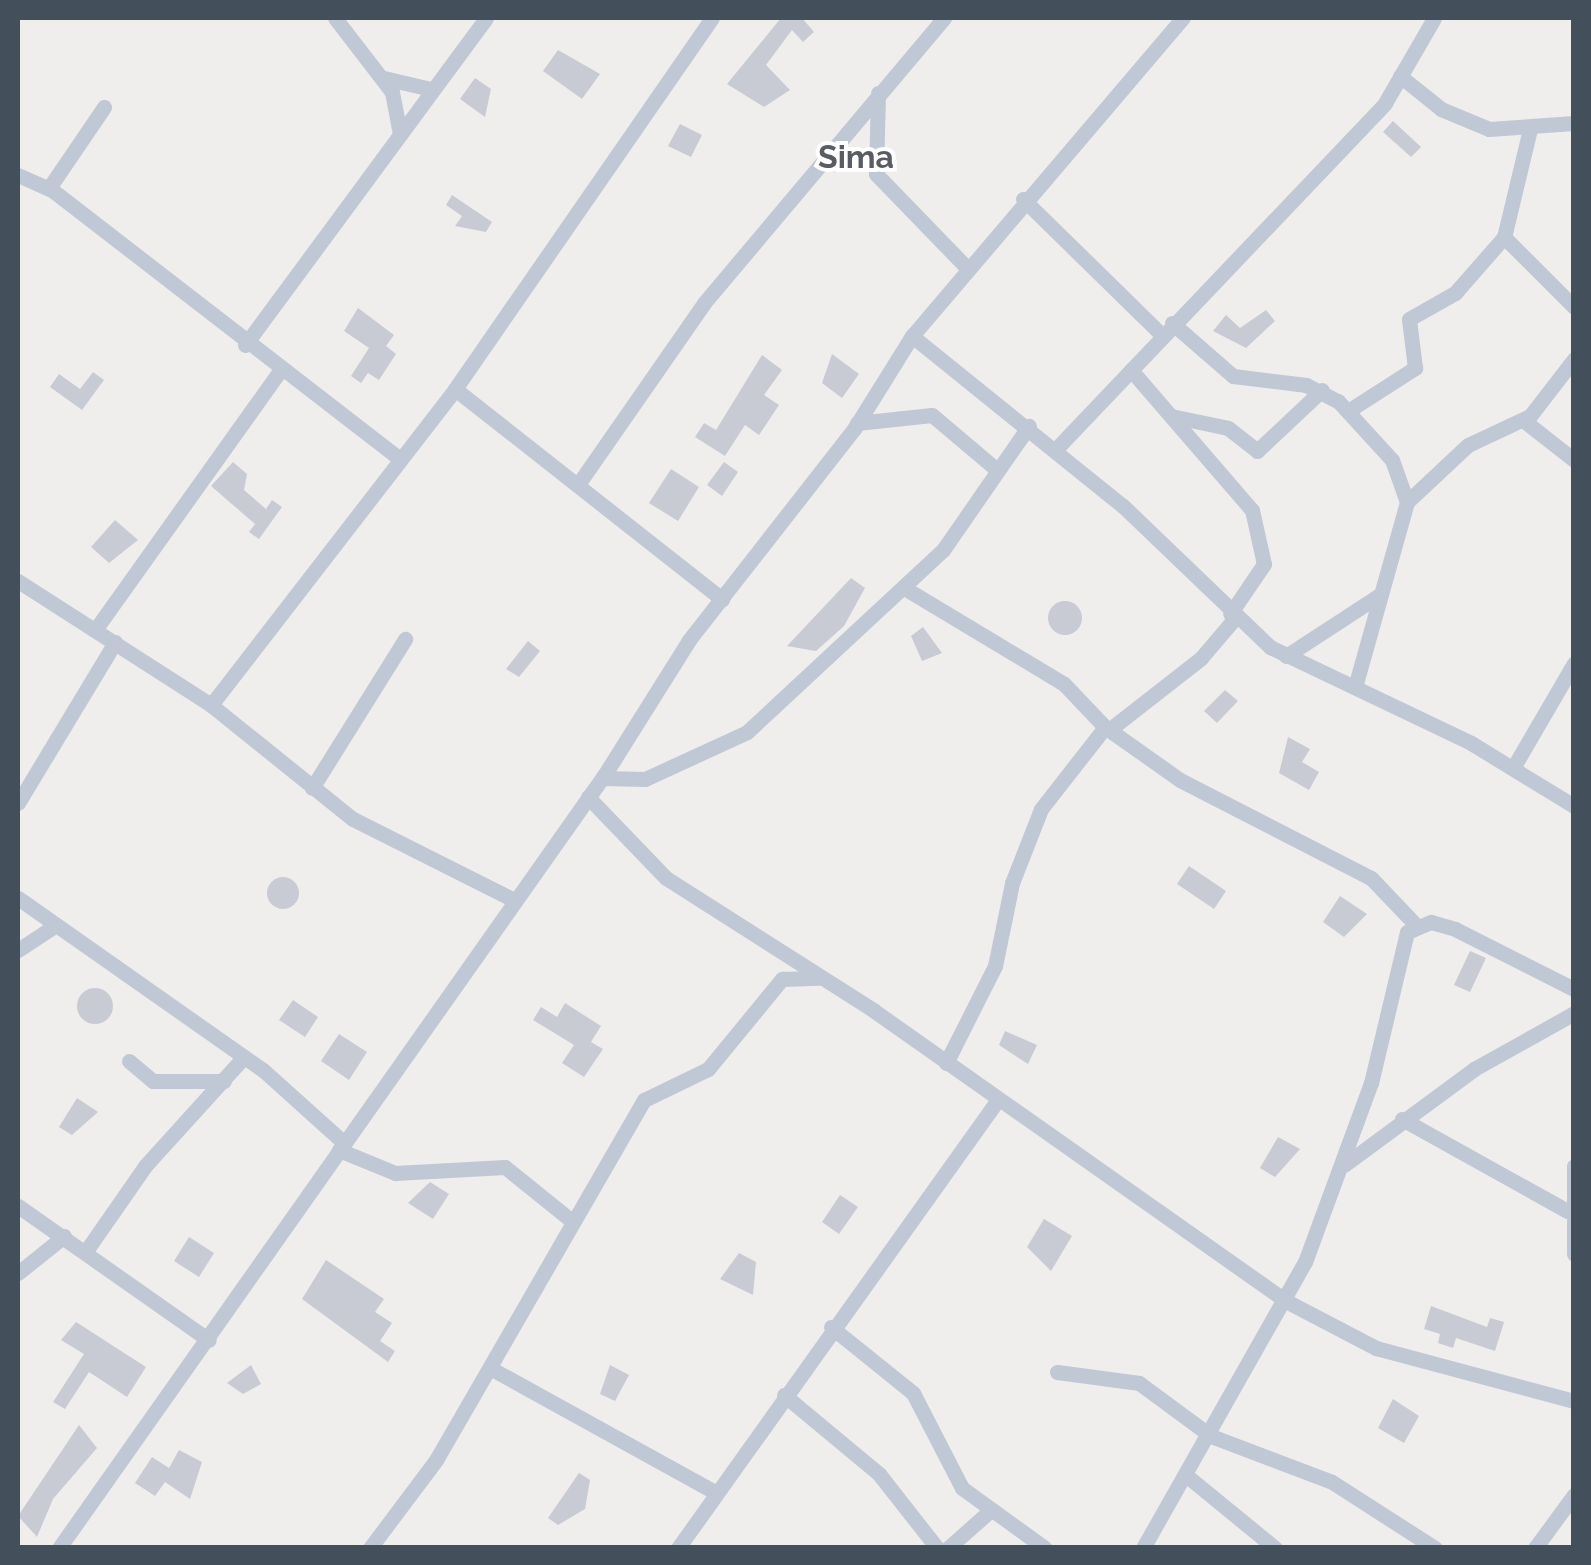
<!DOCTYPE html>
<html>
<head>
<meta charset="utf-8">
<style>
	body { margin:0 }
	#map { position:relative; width:1591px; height:1565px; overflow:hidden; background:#f0eded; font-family:Raleway,sans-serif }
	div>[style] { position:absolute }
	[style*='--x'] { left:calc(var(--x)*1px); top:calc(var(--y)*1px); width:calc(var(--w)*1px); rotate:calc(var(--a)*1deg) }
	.building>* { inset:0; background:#c8cbd4 }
	.round { border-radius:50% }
	.street>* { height:15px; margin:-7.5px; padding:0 7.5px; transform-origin:7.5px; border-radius:7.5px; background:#bfc8d4 }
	span { translate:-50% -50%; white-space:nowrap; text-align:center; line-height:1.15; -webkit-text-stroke:8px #fff; paint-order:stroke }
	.quarter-label { font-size:32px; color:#595d63; font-weight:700 }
	.frame { position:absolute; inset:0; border:20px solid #444f5c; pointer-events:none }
</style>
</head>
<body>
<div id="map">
	<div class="building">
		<i style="clip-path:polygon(781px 18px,802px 18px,814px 32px,803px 42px,792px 30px,766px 65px,790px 90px,764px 107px,727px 84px)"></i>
		<i style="clip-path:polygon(558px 50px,600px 74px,582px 99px,543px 71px)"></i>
		<i style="clip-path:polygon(475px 78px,491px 89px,485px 117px,460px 99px)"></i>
		<i style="clip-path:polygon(1393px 121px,1421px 147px,1411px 157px,1383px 132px)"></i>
		<i style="clip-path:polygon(680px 124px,702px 135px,691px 157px,668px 146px)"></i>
		<i style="clip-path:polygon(452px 195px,492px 222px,486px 232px,455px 226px,462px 216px,446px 205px)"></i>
		<i style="clip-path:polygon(358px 308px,394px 335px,386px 346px,396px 354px,379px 380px,368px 373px,361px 383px,351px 376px,369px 348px,344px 331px)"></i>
		<i style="clip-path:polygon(1266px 310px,1275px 321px,1246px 348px,1213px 331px,1226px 315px,1240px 328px)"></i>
		<i style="clip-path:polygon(832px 354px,859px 374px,842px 398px,822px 383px)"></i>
		<i style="clip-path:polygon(762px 355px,782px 370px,764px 395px,779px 405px,759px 435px,745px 425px,725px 456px,695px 437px,704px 423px,716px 430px)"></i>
		<i style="clip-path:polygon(93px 372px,104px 380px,82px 410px,50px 387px,59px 374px,80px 389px)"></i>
		<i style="clip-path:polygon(233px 462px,247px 474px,244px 490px,266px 509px,272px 500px,282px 507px,259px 539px,249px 532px,255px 524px,211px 486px)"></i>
		<i style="clip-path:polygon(724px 462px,738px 472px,722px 496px,707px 485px)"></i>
		<i style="clip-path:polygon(671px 469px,699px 487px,678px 521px,649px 503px)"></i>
		<i style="clip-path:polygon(115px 520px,138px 540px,109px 563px,91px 547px)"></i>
		<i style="clip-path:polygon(851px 578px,865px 588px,844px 626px,816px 651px,787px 646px)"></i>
		<i class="round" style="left:1048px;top:601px;width:34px;height:34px"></i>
		<i style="clip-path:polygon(923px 627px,942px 653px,922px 661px,911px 636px)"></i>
		<i style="clip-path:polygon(528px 641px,540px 651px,519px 677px,506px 669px)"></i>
		<i style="clip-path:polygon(1225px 690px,1238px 701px,1217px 723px,1204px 711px)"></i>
		<i style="clip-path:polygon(1288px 737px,1310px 749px,1302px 762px,1319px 772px,1309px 790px,1279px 773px)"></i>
		<i style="clip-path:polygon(1189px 866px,1226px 891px,1214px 909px,1177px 884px)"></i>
		<i class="round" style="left:267px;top:877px;width:32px;height:32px"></i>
		<i style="clip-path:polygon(1340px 896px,1367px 914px,1344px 937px,1323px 922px)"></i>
		<i style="clip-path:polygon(1470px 951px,1486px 958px,1470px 992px,1454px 985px)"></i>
		<i class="round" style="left:77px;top:988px;width:36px;height:36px"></i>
		<i style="clip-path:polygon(293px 1000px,318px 1017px,305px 1037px,279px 1020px)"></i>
		<i style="clip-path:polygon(565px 1003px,601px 1026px,591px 1042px,603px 1049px,584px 1077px,562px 1063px,574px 1045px,533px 1020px,541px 1007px,557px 1017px)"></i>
		<i style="clip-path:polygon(1005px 1031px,1037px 1045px,1028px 1064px,999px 1045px)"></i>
		<i style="clip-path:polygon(339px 1034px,367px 1052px,349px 1080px,321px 1061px)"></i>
		<i style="clip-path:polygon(77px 1098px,98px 1112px,72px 1135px,59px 1127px)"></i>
		<i style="clip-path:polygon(1278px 1137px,1300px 1149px,1275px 1177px,1260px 1168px)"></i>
		<i style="clip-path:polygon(430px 1182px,449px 1194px,433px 1219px,408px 1203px)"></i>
		<i style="clip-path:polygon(840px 1195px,858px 1207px,839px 1234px,822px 1222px)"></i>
		<i style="clip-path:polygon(1044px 1219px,1072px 1236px,1051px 1271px,1027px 1247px)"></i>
		<i style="clip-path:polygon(189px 1237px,214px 1253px,199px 1277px,174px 1261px)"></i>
		<i style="clip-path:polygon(739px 1253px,756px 1262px,753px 1295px,720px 1279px)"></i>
		<i style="clip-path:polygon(326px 1260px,384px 1299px,375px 1312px,392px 1323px,380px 1341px,395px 1351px,388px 1362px,302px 1299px)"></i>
		<i style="clip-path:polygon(1431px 1306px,1487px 1327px,1490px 1318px,1504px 1322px,1495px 1351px,1456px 1338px,1453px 1348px,1438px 1343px,1440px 1334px,1424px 1329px)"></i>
		<i style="clip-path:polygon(76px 1322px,146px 1367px,127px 1397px,89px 1372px,65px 1409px,53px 1402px,84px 1354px,61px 1340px)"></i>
		<i style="clip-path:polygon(251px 1365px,261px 1384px,243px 1394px,227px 1383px)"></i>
		<i style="clip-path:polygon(610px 1365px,629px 1375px,615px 1401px,600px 1394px)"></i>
		<i style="clip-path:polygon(1393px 1399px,1419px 1416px,1404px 1443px,1378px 1428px)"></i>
		<i style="clip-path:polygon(79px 1425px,97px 1448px,53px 1499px,37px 1537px,18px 1516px)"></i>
		<i style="clip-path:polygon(179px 1450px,202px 1462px,190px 1499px,165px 1482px,155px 1496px,135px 1483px,152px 1457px,169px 1468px)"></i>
		<i style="clip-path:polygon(579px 1473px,590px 1480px,585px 1509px,558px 1525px,548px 1518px)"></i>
	</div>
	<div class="street">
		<i style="--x:335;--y:18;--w:93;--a:52.4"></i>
		<i style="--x:392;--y:92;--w:43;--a:79.2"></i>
		<i style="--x:1400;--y:76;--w:53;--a:38.8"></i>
		<i style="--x:1441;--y:109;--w:52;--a:22.6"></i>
		<i style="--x:1489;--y:129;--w:85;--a:-4"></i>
		<i style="--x:384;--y:78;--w:48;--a:13.2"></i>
		<i style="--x:878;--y:93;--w:81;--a:91.4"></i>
		<i style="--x:876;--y:174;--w:129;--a:45.9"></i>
		<i style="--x:1530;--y:129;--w:111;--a:103.5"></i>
		<i style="--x:1504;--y:237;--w:99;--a:45"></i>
		<i style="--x:18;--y:175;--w:37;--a:24"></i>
		<i style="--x:52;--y:190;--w:440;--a:37.7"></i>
		<i style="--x:49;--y:188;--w:98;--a:-55.8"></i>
		<i style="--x:1023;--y:199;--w:194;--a:44.4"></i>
		<i style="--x:1172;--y:323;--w:81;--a:41"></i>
		<i style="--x:1233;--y:376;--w:74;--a:7"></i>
		<i style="--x:1306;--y:385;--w:36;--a:27"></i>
		<i style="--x:1338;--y:401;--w:80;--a:47.5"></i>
		<i style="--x:1392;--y:460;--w:45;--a:70.3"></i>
		<i style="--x:912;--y:336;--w:271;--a:38.9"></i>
		<i style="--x:1123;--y:506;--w:204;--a:43.8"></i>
		<i style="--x:1270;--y:647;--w:223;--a:25.5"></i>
		<i style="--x:1471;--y:743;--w:121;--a:31.5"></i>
		<i style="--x:245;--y:345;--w:406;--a:-53.6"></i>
		<i style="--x:1131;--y:370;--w:185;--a:49.2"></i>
		<i style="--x:1252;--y:510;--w:55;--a:77.5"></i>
		<i style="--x:1264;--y:564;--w:60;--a:124.2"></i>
		<i style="--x:455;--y:389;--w:340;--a:38.2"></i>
		<i style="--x:1348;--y:411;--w:80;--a:-32.7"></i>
		<i style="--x:1415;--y:368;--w:49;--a:-97"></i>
		<i style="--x:1409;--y:319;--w:53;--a:-29.5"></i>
		<i style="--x:1455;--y:293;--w:74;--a:-48.8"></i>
		<i style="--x:1171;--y:416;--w:58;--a:11.9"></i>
		<i style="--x:1228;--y:428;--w:37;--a:38"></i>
		<i style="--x:1257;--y:451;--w:89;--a:-43.2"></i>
		<i style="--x:1523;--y:420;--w:65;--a:38.1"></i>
		<i style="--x:857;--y:423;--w:75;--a:-6.1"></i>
		<i style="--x:932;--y:415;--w:85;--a:40.2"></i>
		<i style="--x:1056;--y:449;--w:477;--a:-46.4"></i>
		<i style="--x:1385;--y:103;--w:98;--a:-60"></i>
		<i style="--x:579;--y:483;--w:219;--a:-55.2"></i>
		<i style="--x:704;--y:303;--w:373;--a:-49.9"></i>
		<i style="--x:18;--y:581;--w:229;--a:32.7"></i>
		<i style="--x:211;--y:705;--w:182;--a:38.8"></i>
		<i style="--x:353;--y:819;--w:178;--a:26.7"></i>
		<i style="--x:906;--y:589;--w:184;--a:31"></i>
		<i style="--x:1064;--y:684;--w:59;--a:46.4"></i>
		<i style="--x:1105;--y:727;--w:92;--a:35.2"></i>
		<i style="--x:1180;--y:780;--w:215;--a:27.2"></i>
		<i style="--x:1371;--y:878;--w:62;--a:46.3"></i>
		<i style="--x:95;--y:630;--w:318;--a:-54.5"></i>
		<i style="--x:1286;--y:656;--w:113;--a:-33.1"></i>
		<i style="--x:1355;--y:687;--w:192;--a:-74.3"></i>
		<i style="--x:1407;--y:502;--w:83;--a:-43.1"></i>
		<i style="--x:1468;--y:445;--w:68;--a:-25.1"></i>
		<i style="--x:1530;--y:416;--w:72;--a:-52.3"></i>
		<i style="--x:211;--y:705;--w:399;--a:-52.3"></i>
		<i style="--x:455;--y:389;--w:451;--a:-55.3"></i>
		<i style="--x:1109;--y:730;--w:117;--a:-38"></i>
		<i style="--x:1201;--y:658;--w:52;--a:-49.6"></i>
		<i style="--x:1513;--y:768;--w:121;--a:-59.8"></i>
		<i style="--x:602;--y:778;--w:43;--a:1.3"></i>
		<i style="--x:645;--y:779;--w:112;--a:-24.7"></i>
		<i style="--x:747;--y:732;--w:267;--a:-42.9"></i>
		<i style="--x:943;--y:550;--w:151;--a:-55.3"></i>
		<i style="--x:312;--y:788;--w:176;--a:-58"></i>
		<i style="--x:588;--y:797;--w:112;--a:46.1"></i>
		<i style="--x:666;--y:878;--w:246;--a:32.5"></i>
		<i style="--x:873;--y:1010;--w:505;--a:35.17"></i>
		<i style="--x:1286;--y:1301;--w:102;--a:27.6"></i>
		<i style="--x:1376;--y:1348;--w:205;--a:15"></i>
		<i style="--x:18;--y:803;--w:188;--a:-58.9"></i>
		<i style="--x:18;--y:898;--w:299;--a:35.1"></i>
		<i style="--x:263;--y:1070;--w:109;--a:42"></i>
		<i style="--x:18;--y:950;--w:45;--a:-33.3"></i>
		<i style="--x:129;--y:1061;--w:31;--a:40"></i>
		<i style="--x:153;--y:1081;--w:71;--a:0"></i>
		<i style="--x:946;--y:1063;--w:109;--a:-63.2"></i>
		<i style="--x:995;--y:966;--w:85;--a:-78.4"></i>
		<i style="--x:1012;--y:883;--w:79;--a:-68.6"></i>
		<i style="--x:1041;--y:809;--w:104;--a:-52"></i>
		<i style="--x:1402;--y:1119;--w:189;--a:29.1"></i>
		<i style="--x:339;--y:1150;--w:61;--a:22.3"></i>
		<i style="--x:395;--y:1173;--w:110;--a:-3.1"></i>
		<i style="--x:505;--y:1167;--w:86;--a:38.9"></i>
		<i style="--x:1344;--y:1165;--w:162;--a:-36.4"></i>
		<i style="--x:1474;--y:1069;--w:115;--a:-29.2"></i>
		<i style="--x:1574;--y:1166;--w:88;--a:90"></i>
		<i style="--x:18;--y:1206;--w:233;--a:35.1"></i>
		<i style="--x:86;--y:1251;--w:103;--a:-55.2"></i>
		<i style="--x:145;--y:1166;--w:147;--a:-47.8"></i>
		<i style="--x:18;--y:1273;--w:59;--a:-38.8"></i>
		<i style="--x:831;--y:1327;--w:105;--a:38.8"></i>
		<i style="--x:913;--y:1393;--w:107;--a:62.7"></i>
		<i style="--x:962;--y:1488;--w:102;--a:35.9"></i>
		<i style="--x:490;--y:1368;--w:258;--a:28.9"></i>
		<i style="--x:1057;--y:1372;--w:83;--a:7.6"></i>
		<i style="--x:1139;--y:1383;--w:89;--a:36.4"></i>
		<i style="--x:1211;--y:1436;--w:129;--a:20.8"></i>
		<i style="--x:1332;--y:1482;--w:122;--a:32.7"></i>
		<i style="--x:784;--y:1395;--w:124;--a:39.7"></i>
		<i style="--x:879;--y:1474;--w:94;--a:51.9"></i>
		<i style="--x:1187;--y:1476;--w:114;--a:39.3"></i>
		<i style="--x:59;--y:1548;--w:947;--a:-54.8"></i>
		<i style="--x:605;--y:774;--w:158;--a:-57.9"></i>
		<i style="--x:689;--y:640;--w:268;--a:-52"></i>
		<i style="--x:854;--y:429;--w:110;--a:-58.1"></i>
		<i style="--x:912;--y:336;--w:418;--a:-49.6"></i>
		<i style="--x:370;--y:1548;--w:110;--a:-53.1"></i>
		<i style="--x:436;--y:1460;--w:416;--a:-60"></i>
		<i style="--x:644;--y:1100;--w:71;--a:-25.8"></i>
		<i style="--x:708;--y:1069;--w:117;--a:-50.6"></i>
		<i style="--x:782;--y:979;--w:37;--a:-2"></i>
		<i style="--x:678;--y:1548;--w:549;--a:-54.49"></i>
		<i style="--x:948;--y:1548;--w:57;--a:-41.5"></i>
		<i style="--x:1143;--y:1548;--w:329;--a:-60.5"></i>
		<i style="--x:1305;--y:1262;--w:191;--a:-69.8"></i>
		<i style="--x:1371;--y:1083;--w:155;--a:-76.6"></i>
		<i style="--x:1407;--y:932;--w:26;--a:-23"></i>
		<i style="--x:1431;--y:922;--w:25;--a:16"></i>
		<i style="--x:1455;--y:929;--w:133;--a:26.8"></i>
		<i style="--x:1535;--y:1548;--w:66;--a:-53.7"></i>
	</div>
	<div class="quarter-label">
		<span style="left:856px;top:157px">Sima</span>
	</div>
	<div class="frame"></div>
</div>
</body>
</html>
